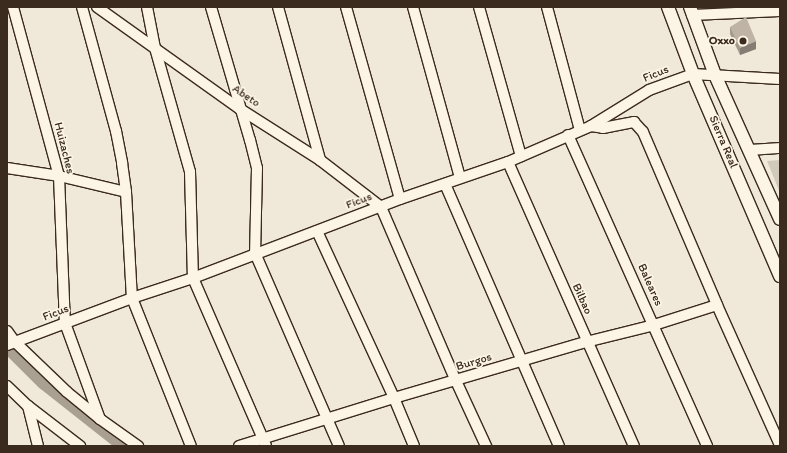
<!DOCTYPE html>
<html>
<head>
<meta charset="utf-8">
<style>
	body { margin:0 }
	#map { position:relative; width:787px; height:453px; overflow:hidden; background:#f0e9d9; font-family:Itim,sans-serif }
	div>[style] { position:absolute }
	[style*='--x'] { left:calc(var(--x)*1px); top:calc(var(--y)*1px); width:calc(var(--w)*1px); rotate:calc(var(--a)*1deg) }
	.green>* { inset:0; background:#d2c9ba }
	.canal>* { height:11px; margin:-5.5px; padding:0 5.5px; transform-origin:5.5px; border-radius:5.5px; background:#aaa091 }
	.roads { filter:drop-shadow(1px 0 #3b2a1e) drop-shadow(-1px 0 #3b2a1e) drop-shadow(0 1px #3b2a1e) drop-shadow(0 -1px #3b2a1e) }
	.minor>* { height:10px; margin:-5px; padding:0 5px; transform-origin:5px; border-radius:5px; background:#fcf5e5 }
	.tertiary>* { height:12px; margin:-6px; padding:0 6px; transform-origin:6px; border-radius:6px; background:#fcf5e5 }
	.wall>* { inset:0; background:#a39a8d }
	.shaded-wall>* { inset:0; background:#857d73 }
	.building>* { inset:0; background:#beb3a4 }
	.dots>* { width:11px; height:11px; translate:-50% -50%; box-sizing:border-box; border:2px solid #fcf5e5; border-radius:50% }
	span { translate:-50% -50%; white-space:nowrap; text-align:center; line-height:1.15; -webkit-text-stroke:3.5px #fcf5e5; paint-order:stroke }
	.poi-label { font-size:12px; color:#3b2a1e; font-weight:700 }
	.right { translate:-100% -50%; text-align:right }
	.street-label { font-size:12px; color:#3b2a1e }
	.frame { position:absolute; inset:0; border:8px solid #3b2a1e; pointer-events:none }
</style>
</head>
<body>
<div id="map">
	<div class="green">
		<i style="clip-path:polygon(780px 160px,780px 193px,767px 161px)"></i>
	</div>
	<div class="canal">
		<i style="--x:7;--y:348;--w:49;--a:45"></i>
		<i style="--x:42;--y:383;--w:102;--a:38.2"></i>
	</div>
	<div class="roads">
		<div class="minor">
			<i style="--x:13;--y:7;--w:175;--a:74.8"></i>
			<i style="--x:59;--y:176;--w:147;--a:87.7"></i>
			<i style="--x:65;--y:323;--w:102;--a:70"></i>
			<i style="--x:82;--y:7;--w:129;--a:74.7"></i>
			<i style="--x:116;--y:131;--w:33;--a:79"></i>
			<i style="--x:122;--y:163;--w:29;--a:82"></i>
			<i style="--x:126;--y:192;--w:106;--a:86.8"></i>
			<i style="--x:132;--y:298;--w:159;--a:68.3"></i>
			<i style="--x:97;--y:7;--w:176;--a:35.5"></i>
			<i style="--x:240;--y:109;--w:95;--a:32.5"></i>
			<i style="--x:320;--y:160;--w:77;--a:37.6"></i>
			<i style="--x:381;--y:207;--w:189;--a:66.7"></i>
			<i style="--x:456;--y:381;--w:72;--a:65.2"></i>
			<i style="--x:147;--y:7;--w:42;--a:79"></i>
			<i style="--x:155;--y:48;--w:129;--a:74.2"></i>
			<i style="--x:190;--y:172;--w:106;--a:88.4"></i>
			<i style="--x:193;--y:278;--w:183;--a:66.5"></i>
			<i style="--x:211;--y:7;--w:139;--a:73.7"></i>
			<i style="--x:250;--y:140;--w:29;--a:76"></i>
			<i style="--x:257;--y:168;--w:85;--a:91.3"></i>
			<i style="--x:255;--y:253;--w:210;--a:66.5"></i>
			<i style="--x:278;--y:7;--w:159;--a:74.6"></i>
			<i style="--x:346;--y:7;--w:199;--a:74.3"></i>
			<i style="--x:413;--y:7;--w:177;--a:74.6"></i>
			<i style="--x:479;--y:7;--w:155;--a:74.3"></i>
			<i style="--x:547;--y:7;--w:127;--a:75"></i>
			<i style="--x:692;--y:15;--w:88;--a:-2.6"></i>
			<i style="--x:591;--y:126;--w:12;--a:9"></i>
			<i style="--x:603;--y:128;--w:32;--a:-11"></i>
			<i style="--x:634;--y:122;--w:13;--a:48"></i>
			<i style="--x:643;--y:132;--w:188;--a:66.8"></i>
			<i style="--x:717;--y:305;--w:154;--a:65.8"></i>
			<i style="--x:568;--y:135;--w:341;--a:65.9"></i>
			<i style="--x:751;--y:150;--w:29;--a:-4"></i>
			<i style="--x:508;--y:162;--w:311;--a:66.1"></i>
			<i style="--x:7;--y:168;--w:53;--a:8.7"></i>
			<i style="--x:59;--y:176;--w:69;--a:13.4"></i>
			<i style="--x:445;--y:184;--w:286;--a:66.5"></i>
			<i style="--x:317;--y:231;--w:184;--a:65.2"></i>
			<i style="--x:394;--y:398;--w:52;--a:67.4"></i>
			<i style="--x:7;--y:331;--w:14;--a:54"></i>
			<i style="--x:15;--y:342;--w:72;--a:43.9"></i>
			<i style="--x:67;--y:392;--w:43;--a:39.3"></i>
			<i style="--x:100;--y:419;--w:47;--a:35.4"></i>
			<i style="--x:7;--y:345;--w:134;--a:-20.6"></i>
			<i style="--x:132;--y:298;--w:64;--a:-18.2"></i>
			<i style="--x:193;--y:278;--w:222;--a:-20.9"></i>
			<i style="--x:400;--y:199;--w:114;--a:-18.9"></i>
			<i style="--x:508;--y:162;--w:90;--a:-23.4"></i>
			<i style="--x:591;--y:126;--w:68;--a:-31.8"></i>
			<i style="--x:649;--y:90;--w:47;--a:-20"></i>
			<i style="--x:693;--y:74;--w:87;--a:3.3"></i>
			<i style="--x:7;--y:386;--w:29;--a:44"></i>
			<i style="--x:28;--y:406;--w:66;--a:37.6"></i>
			<i style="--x:28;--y:406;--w:41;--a:76"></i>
			<i style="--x:239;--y:446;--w:162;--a:-17.2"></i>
			<i style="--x:394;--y:398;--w:200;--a:-16.3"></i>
			<i style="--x:586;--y:342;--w:70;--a:-14"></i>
			<i style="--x:654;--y:325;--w:66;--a:-17.6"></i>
		</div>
		<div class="tertiary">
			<i style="--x:668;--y:7;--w:72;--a:69.5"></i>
			<i style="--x:693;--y:74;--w:220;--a:66.7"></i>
			<i style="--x:690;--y:7;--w:72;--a:69.8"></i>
			<i style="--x:715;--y:75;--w:158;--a:65.7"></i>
		</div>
	</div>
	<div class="wall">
		<i style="clip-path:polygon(730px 27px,756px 49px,740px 55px,730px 34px)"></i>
	</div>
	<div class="shaded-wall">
		<i style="clip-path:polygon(756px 41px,756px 49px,740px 55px,740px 48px)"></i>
	</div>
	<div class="building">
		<i style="clip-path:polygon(746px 17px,756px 41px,740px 48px,730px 27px)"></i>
	</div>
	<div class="dots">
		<i style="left:743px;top:41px;background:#3b2a1e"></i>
	</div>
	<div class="poi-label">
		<span class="right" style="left:735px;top:41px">Oxxo</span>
	</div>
	<div class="street-label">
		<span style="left:656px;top:74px;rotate:-22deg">Ficus</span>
		<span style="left:246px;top:96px;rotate:34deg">Abeto</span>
		<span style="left:723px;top:142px;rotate:67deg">Sierra Real</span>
		<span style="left:64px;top:148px;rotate:76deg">Huizaches</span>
		<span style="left:359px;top:201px;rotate:-21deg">Ficus</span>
		<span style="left:650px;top:285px;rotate:66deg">Baleares</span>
		<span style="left:582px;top:299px;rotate:66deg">Bilbao</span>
		<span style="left:56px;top:313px;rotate:-21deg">Ficus</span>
		<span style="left:474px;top:362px;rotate:-17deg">Burgos</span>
	</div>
	<div class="frame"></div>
</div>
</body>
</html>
